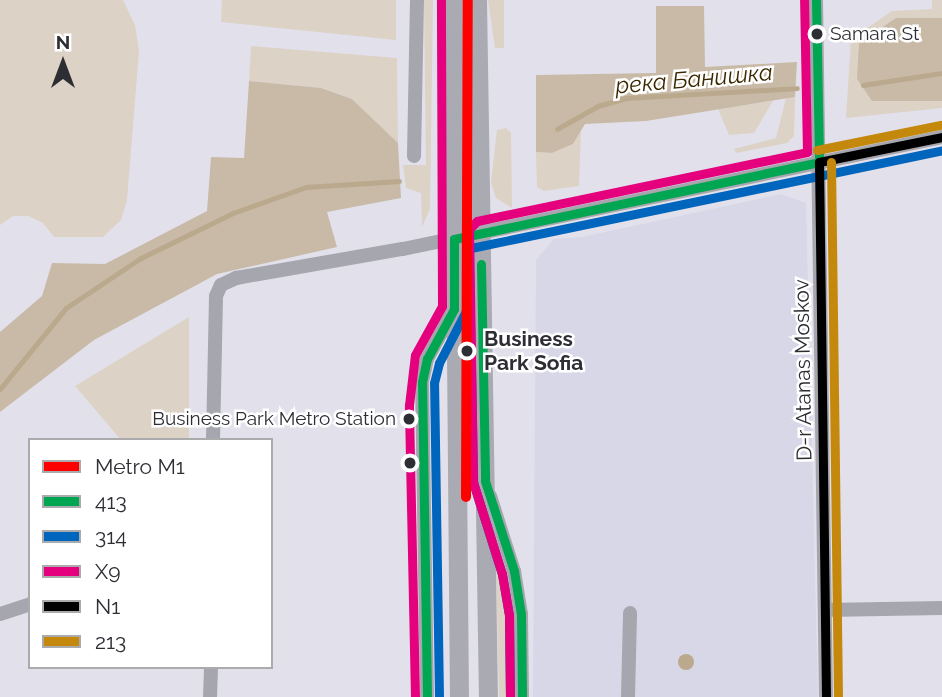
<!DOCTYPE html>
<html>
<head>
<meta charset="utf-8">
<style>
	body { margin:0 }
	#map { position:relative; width:942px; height:697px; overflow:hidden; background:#e2e1eb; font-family:Raleway,sans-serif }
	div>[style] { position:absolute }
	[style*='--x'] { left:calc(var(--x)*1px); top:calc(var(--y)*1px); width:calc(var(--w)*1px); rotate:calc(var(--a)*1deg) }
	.built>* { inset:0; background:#d8d7e8 }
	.green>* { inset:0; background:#dcd2c6 }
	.forest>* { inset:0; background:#c8baa6 }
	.water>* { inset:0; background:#baa98c }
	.round { border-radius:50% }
	.stream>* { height:4.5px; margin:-2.25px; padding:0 2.25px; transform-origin:2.25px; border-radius:2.25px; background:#baa98c }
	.minor>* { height:14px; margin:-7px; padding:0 7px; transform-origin:7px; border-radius:7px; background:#a6a6ae }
	.major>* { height:19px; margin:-9.5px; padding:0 9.5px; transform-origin:9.5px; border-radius:9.5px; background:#aaaab3 }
	.bus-1>* { height:9px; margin:-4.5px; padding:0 4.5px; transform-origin:4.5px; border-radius:4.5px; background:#00a651 }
	.bus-2>* { height:9px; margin:-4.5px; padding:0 4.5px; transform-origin:4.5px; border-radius:4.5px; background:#0065bd }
	.bus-3>* { height:9px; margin:-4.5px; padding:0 4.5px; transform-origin:4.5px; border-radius:4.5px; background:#e5007d }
	.bus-4>* { height:9px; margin:-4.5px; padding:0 4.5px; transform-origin:4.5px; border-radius:4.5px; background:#000 }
	.bus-5>* { height:9px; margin:-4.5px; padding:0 4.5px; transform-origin:4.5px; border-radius:4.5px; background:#c4880d }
	.metro-1>* { height:10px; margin:-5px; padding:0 5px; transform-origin:5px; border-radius:5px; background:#f00 }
	.dots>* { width:19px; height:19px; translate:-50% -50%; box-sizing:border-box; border:4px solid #fff; border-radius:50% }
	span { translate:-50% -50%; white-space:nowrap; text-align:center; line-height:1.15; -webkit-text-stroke:5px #fff; paint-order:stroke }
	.bus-label { font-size:19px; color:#2d2d34 }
	.left { translate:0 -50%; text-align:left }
	.right { translate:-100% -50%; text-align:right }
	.stop-label { font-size:21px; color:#2d2d34; font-weight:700 }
	.street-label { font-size:21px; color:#2d2d34 }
	.water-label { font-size:23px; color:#3a2801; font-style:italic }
	.legend { position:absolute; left:28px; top:438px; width:245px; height:231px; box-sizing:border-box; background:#fff; border:2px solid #ababae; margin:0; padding:9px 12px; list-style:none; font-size:21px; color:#2d2d34 }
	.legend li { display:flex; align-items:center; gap:14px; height:35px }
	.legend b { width:35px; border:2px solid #ababae }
	.north { position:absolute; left:28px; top:28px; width:70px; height:70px; -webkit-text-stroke:5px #fff; paint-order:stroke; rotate:0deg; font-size:19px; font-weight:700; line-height:28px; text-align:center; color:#2d2d34 }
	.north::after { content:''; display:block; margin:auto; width:24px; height:32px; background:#2d2d34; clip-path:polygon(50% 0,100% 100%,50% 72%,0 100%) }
</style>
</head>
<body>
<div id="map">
	<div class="built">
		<i style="clip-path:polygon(781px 194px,806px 203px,818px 697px,533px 697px,536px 260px,554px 239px,582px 237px)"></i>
	</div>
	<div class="green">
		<i style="clip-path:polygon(0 0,123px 0,135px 25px,139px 51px,127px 200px,121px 220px,103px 237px,54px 237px,43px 223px,28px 216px,13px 216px,0 225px)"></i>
		<i style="clip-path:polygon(222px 0,396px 0,396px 40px,221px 22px)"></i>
		<i style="clip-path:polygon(424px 0,433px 0,430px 209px,422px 227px,421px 193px,406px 188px,403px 165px,426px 165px)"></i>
		<i style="clip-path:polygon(488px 0,504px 0,504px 48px,495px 48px)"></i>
		<i style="clip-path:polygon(932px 0,942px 0,942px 108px,846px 118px,851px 39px,892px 11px,932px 9px)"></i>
		<i style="clip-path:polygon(251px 46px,397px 58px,398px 143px,352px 99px,321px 88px,249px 81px)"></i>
		<i style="clip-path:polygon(795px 97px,794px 136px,787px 143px,736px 153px,734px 149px,776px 138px,786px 98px)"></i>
		<i style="clip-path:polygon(773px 101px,754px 133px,729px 135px,718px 109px)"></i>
		<i style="clip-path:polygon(506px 128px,511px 133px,512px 208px,496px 198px,491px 182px,497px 130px)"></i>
		<i style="clip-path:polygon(581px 130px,579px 186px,544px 191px,537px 187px,536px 152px,552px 153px,573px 144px)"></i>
		<i style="clip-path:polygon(189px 317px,189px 440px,121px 440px,75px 386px)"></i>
		<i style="clip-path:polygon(502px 566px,508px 602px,509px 697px,499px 697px,496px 568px)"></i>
	</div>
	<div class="forest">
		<i style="clip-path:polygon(656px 6px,704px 6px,705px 67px,797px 62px,795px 97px,646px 121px,585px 124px,573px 144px,552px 153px,536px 152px,536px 75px,656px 73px)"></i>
		<i style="clip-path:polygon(896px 18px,942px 18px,942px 101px,872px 101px,857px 79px,859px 43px)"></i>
		<i style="clip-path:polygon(249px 81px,321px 88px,352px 99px,398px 143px,401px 198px,327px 212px,337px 247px,217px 274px,94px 340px,0 412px,0 332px,42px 296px,52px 263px,105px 264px,207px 211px,211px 157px,244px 158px)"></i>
	</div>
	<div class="water">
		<i class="round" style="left:678px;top:654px;width:16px;height:16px"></i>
	</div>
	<div class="stream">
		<i style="--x:863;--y:85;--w:80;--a:-8.6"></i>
		<i style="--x:557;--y:129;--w:47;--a:-29.3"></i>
		<i style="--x:598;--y:106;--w:29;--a:-16"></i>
		<i style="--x:626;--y:98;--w:171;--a:-3.3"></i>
		<i style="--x:0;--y:389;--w:104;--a:-50.8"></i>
		<i style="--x:66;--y:308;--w:90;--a:-33.7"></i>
		<i style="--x:141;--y:258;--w:102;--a:-26.1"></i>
		<i style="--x:233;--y:213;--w:77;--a:-19.6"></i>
		<i style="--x:306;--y:187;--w:93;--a:-3.7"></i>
	</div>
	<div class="minor">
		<i style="--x:816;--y:0;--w:697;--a:89.18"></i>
		<i style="--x:414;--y:156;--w:156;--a:-88.9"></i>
		<i style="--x:213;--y:440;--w:144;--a:-88.8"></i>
		<i style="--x:216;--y:296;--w:12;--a:-66"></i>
		<i style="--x:221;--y:285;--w:17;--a:-25"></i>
		<i style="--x:236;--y:278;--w:169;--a:-9.9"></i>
		<i style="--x:403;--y:249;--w:551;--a:-11.74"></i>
		<i style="--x:490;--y:496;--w:79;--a:72.3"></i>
		<i style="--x:514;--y:571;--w:44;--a:80.8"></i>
		<i style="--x:521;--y:614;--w:83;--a:89.3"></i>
		<i style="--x:825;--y:610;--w:117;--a:-1"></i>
		<i style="--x:0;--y:614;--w:32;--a:-18"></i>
		<i style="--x:210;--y:697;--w:30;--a:-88"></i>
		<i style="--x:427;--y:697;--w:315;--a:-90.9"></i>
		<i style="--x:422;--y:382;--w:24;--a:-78"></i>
		<i style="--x:427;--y:359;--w:57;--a:-61.6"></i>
		<i style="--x:628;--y:697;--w:84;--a:-88.6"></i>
	</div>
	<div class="major">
		<i style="--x:453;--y:0;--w:697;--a:89.51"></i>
		<i style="--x:477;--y:0;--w:697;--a:89.1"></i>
	</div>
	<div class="bus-1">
		<i style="--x:816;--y:0;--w:162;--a:88.9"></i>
		<i style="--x:481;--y:264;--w:217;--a:88.9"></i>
		<i style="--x:485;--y:481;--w:95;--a:72.1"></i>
		<i style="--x:514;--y:571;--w:44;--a:80.8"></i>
		<i style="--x:521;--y:614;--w:83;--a:89.3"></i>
		<i style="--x:427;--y:697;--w:315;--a:-90.9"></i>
		<i style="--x:422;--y:382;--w:24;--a:-78"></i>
		<i style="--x:427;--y:359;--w:57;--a:-61.6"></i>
		<i style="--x:454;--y:309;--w:70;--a:-90"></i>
		<i style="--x:454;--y:239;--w:373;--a:-11.9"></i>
	</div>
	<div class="bus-2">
		<i style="--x:469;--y:264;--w:218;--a:88.9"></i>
		<i style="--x:473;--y:482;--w:96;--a:72.5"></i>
		<i style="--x:502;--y:574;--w:42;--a:80.3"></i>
		<i style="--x:509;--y:615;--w:82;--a:89.3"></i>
		<i style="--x:439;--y:697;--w:314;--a:-90.9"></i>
		<i style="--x:434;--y:383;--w:21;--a:-76"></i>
		<i style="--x:439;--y:363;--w:59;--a:-62.6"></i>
		<i style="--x:466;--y:311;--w:62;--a:-90"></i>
		<i style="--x:466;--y:249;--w:486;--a:-11.7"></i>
	</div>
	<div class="bus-3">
		<i style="--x:415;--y:697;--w:292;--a:-91.2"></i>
		<i style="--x:409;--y:405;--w:50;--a:-83.2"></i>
		<i style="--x:415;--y:355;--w:56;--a:-61.1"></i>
		<i style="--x:442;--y:306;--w:306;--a:-90.2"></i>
		<i style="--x:510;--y:697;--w:82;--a:-90.7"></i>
		<i style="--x:509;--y:615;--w:42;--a:-99.7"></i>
		<i style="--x:502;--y:574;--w:96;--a:-107.5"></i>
		<i style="--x:473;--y:482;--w:253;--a:-90.9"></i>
		<i style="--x:469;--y:229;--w:11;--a:-45"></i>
		<i style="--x:477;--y:221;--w:337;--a:-11.8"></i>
		<i style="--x:807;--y:152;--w:152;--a:-91.1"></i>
	</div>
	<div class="bus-4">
		<i style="--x:819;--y:162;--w:535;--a:89.25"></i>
		<i style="--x:819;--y:162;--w:126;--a:-11.5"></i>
	</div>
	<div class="bus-5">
		<i style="--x:817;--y:150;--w:126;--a:-11.5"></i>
		<i style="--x:831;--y:162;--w:535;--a:89.25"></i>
	</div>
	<div class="metro-1">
		<i style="--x:466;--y:497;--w:497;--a:-89.8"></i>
	</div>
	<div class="dots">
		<i style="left:817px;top:34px;background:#2d2d34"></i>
		<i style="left:467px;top:351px;background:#2d2d34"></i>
		<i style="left:409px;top:419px;background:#2d2d34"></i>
		<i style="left:410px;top:463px;background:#2d2d34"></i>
	</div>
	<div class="bus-label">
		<span class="left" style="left:830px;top:34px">Samara St</span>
		<span class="right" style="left:396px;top:419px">Business Park Metro Station</span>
	</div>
	<div class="stop-label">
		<span class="left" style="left:484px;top:351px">Business<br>Park Sofia</span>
	</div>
	<div class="street-label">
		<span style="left:803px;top:370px;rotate:-91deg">D-r Atanas Moskov</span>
	</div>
	<div class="water-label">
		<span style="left:694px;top:79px;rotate:-5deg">река Банишка</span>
	</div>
	<ul class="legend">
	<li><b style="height:9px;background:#f00"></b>Metro M1</li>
	<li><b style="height:9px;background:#00a651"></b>413</li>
	<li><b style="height:9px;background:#0065bd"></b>314</li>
	<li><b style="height:9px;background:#e5007d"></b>Х9</li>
	<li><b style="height:9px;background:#000"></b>N1</li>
	<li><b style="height:9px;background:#c4880d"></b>213</li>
	</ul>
	<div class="north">N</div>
</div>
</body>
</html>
